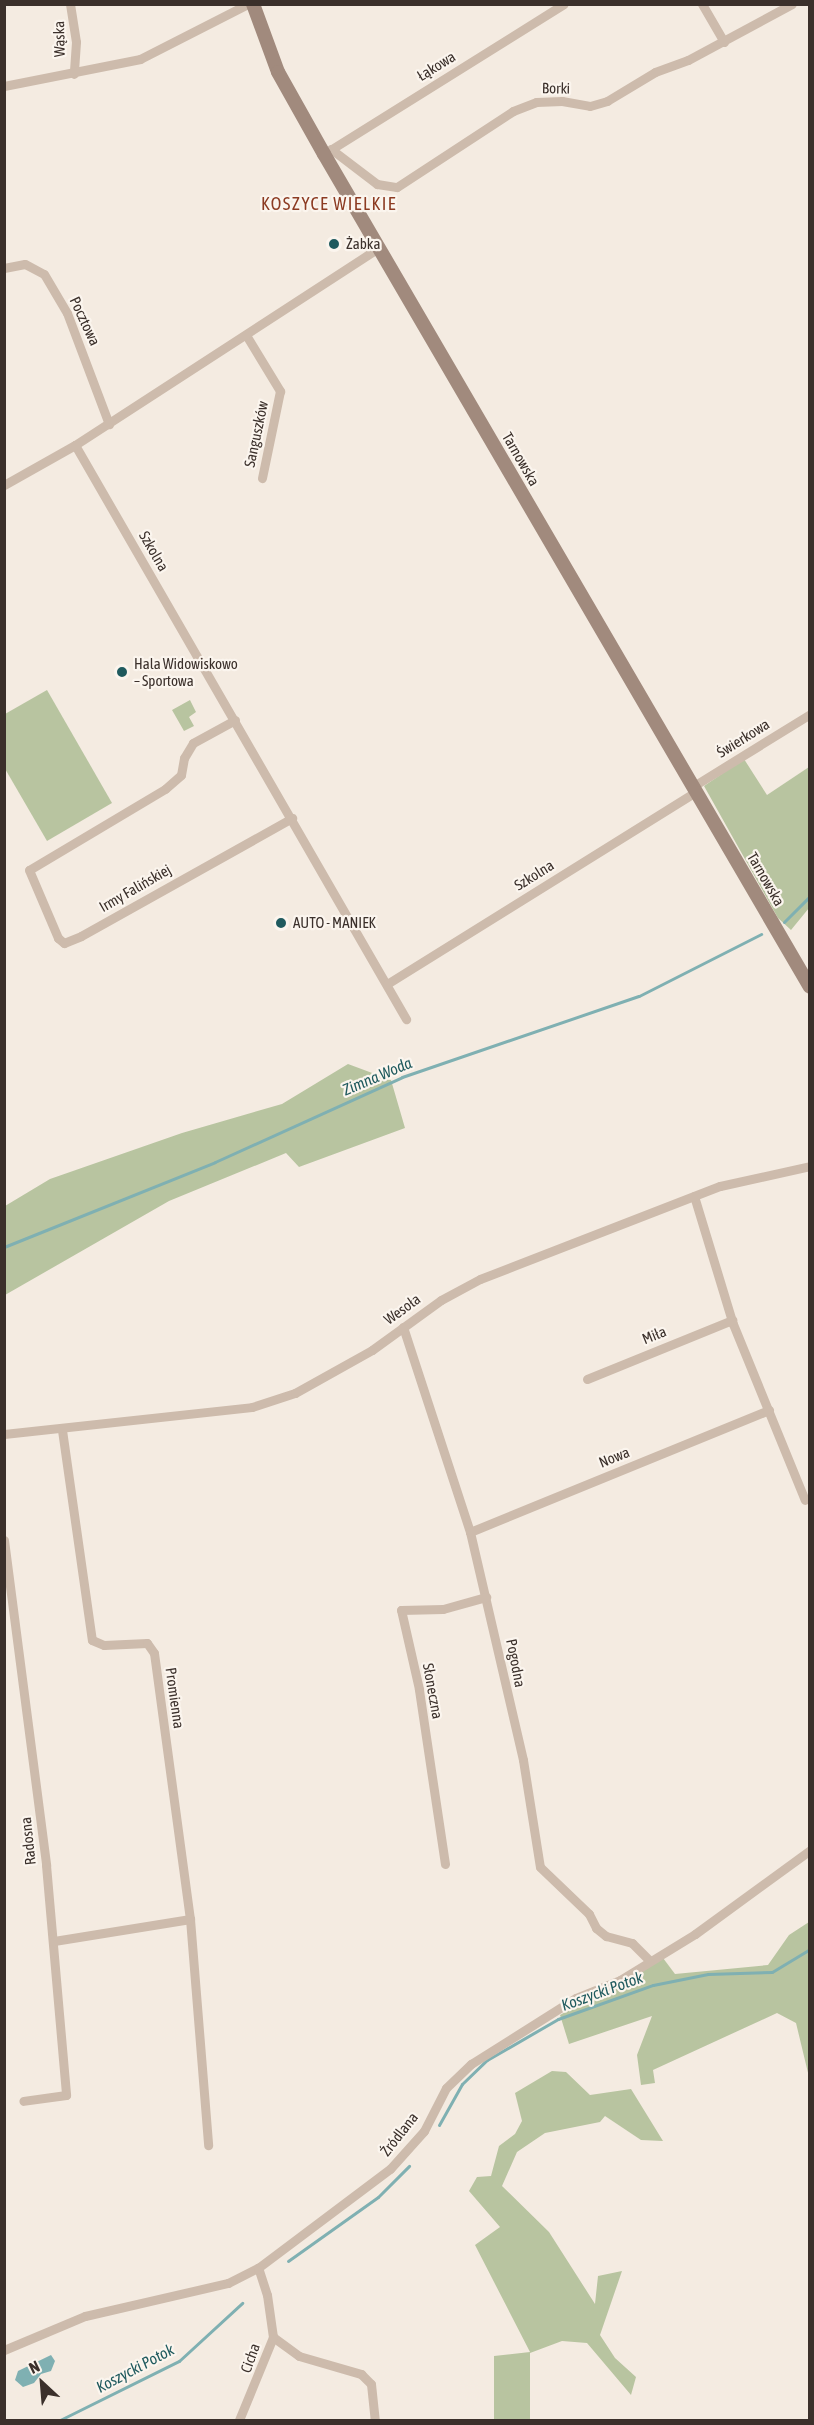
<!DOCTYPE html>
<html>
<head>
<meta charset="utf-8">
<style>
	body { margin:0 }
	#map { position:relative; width:814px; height:2425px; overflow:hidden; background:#f4ebe1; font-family:"Asap Condensed",sans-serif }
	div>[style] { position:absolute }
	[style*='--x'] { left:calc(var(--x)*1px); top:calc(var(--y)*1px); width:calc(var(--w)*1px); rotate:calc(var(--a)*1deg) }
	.green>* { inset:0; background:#b8c4a0 }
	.water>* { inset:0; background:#7fb0b2 }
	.stream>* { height:3px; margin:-1.5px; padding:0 1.5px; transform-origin:1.5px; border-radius:1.5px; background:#7fb0b2 }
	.street>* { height:9px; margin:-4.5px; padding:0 4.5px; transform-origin:4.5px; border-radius:4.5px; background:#cdbbac }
	.secondary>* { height:14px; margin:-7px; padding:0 7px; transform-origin:7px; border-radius:7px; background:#a18a7d }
	.dots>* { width:16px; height:16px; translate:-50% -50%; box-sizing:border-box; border:3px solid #fbf5ee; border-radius:50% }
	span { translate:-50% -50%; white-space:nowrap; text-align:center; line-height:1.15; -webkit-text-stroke:4.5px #fbf5ee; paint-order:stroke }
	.street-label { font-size:15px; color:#3b302b }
	.poi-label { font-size:15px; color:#3b302b }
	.left { translate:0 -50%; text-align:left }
	.water-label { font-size:16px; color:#1f5a5e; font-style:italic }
	.quarter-label { font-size:18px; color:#8c3b22; letter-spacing:1.5px }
	.frame { position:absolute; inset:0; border:6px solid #3b302b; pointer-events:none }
	.north { position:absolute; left:12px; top:2353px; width:60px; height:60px; -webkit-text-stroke:4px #fbf5ee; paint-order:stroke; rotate:334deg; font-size:16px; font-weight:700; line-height:24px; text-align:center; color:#3b302b }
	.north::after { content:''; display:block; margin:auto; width:21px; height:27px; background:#3b302b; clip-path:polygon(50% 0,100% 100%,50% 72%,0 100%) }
</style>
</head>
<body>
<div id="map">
	<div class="green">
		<i style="clip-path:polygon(47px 690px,112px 803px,47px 841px,4px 767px,5px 714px)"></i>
		<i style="clip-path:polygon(190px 700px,196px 712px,189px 717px,194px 726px,184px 731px,172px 710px)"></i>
		<i style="clip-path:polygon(744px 759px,767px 795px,809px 767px,809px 908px,791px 930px,778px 918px,704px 786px)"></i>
		<i style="clip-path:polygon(348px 1064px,391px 1080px,405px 1128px,299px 1167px,286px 1153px,169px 1201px,5px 1295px,5px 1206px,50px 1179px,182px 1133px,282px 1104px)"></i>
		<i style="clip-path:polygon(809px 1922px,809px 2077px,796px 2023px,777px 2013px,653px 2070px,655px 2083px,641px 2085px,637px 2055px,652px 2016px,569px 2044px,560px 2015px,663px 1958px,675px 1974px,768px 1965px,789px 1935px)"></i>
		<i style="clip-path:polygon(552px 2071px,566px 2072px,590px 2095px,631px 2089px,663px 2141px,641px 2140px,605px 2116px,600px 2122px,545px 2133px,517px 2152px,502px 2186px,549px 2232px,595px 2304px,598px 2276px,622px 2271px,600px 2335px,615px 2358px,636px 2377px,631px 2395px,587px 2343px,562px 2341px,530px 2353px,530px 2420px,494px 2420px,494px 2356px,530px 2352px,475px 2245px,500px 2227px,469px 2191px,477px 2177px,491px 2176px,499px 2146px,515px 2134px,522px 2121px,515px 2093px)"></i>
	</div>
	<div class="water">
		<i style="clip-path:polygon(51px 2355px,55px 2361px,51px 2371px,41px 2374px,34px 2383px,23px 2387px,15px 2380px,18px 2371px)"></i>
	</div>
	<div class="stream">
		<i style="--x:784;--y:922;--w:37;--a:-45"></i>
		<i style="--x:4;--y:1247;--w:227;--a:-21.9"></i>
		<i style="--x:215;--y:1162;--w:205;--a:-24.4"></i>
		<i style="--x:402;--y:1077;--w:250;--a:-18.9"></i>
		<i style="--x:639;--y:996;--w:137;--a:-26.9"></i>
		<i style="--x:439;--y:2125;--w:47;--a:-60.7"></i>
		<i style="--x:462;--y:2084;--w:35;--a:-44"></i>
		<i style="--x:487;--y:2060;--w:82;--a:-30"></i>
		<i style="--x:558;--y:2019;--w:101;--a:-19.7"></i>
		<i style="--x:653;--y:1985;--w:56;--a:-11.3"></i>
		<i style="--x:708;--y:1974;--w:64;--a:-1.8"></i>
		<i style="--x:772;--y:1972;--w:44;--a:-31.2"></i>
		<i style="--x:288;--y:2261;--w:110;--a:-35.4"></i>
		<i style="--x:378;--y:2197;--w:44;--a:-45"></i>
		<i style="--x:60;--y:2420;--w:133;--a:-26.4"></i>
		<i style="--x:179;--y:2361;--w:86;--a:-42.6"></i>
	</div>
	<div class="street">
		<i style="--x:70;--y:4;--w:38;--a:81"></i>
		<i style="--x:76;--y:42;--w:32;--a:94"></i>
		<i style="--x:702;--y:4;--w:44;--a:59.9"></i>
		<i style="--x:4;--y:86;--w:139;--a:-11.2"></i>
		<i style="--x:140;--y:59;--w:121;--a:-27"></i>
		<i style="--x:331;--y:149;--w:58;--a:37.3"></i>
		<i style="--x:377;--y:184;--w:20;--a:9"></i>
		<i style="--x:397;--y:187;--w:139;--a:-33.2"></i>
		<i style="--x:513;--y:111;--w:25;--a:-21"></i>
		<i style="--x:536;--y:102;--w:26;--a:-2"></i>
		<i style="--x:562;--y:101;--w:28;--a:10"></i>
		<i style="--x:590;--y:106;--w:18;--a:-16"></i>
		<i style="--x:607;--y:101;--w:56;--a:-31.1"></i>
		<i style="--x:655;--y:72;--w:35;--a:-20"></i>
		<i style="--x:688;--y:60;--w:118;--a:-28.3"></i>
		<i style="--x:327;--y:152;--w:279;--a:-32"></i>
		<i style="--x:4;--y:268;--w:21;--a:-11"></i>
		<i style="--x:25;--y:264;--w:21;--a:28"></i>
		<i style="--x:44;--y:274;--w:45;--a:59.5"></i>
		<i style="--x:67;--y:313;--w:119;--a:69.3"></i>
		<i style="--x:246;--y:335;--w:66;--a:58.7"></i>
		<i style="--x:280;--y:391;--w:89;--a:101.7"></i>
		<i style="--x:75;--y:445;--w:663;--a:60.03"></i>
		<i style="--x:4;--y:485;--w:81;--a:-29.4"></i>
		<i style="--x:75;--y:445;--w:361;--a:-33"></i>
		<i style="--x:235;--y:720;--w:48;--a:151.3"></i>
		<i style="--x:193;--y:743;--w:17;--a:121"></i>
		<i style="--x:184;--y:758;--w:17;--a:100"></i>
		<i style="--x:181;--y:775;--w:21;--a:139"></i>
		<i style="--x:165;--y:789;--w:158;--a:149.2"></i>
		<i style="--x:29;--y:870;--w:74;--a:66.9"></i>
		<i style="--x:58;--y:938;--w:8;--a:40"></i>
		<i style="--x:64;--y:943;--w:18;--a:-22"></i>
		<i style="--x:81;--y:936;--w:242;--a:-29.2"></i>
		<i style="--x:692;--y:787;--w:139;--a:-31.7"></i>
		<i style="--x:387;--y:984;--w:364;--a:-31.9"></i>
		<i style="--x:694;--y:1196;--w:134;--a:73.1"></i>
		<i style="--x:733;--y:1324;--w:190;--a:67.8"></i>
		<i style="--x:403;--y:1327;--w:216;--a:71.9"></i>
		<i style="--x:470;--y:1532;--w:234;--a:76.9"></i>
		<i style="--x:523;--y:1760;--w:108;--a:81"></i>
		<i style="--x:540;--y:1867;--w:68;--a:43.8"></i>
		<i style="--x:589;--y:1914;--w:16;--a:63"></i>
		<i style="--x:596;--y:1928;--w:13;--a:39"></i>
		<i style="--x:606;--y:1936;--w:27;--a:15"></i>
		<i style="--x:632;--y:1943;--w:24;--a:45"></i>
		<i style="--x:587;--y:1379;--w:157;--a:-22.1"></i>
		<i style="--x:62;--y:1430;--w:212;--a:81.9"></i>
		<i style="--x:92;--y:1640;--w:13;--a:23"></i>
		<i style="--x:104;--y:1645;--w:43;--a:-2.7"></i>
		<i style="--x:147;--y:1643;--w:12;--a:55"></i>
		<i style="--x:154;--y:1653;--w:268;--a:82.3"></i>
		<i style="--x:190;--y:1919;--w:227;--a:85.4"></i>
		<i style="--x:4;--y:1434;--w:249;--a:-6.2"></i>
		<i style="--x:252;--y:1407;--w:45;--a:-18"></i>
		<i style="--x:295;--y:1393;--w:88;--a:-29.2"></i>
		<i style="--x:372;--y:1350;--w:85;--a:-35.9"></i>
		<i style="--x:441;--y:1300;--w:44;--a:-28.3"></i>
		<i style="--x:480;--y:1279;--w:257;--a:-21.2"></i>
		<i style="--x:720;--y:1186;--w:92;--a:-12.5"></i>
		<i style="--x:470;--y:1532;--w:323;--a:-22.2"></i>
		<i style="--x:4;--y:1540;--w:328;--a:82.6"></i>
		<i style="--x:46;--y:1865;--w:231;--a:85"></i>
		<i style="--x:66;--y:2095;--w:43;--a:172.1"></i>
		<i style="--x:445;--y:1864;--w:177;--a:-98.5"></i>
		<i style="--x:419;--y:1689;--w:81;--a:-102.8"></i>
		<i style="--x:401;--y:1610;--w:42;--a:-1.4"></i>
		<i style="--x:443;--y:1609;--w:45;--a:-15.6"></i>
		<i style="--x:54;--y:1941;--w:138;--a:-9.2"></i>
		<i style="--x:273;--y:2337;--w:32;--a:36"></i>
		<i style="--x:299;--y:2356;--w:65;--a:16.2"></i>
		<i style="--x:361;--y:2374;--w:14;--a:45"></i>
		<i style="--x:371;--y:2384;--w:36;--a:84"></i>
		<i style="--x:4;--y:2350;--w:88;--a:-22.8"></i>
		<i style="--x:85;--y:2316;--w:147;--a:-13"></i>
		<i style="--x:228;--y:2283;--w:34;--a:-27"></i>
		<i style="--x:258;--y:2268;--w:165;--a:-36.9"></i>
		<i style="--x:390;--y:2169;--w:51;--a:-48.2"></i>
		<i style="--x:424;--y:2131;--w:48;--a:-62.9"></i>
		<i style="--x:446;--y:2088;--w:35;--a:-44"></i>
		<i style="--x:471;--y:2064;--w:124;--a:-32.2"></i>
		<i style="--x:576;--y:1998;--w:48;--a:-22.2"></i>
		<i style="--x:620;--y:1980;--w:88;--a:-31.5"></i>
		<i style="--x:695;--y:1934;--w:142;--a:-36.1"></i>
		<i style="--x:239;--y:2420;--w:90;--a:-67.7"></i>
		<i style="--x:273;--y:2337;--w:42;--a:-98.1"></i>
		<i style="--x:267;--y:2295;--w:28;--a:-108"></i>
	</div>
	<div class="secondary">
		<i style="--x:253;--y:4;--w:72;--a:69.8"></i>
		<i style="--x:278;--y:72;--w:94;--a:60.7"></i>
		<i style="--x:324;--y:154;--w:964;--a:59.74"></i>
	</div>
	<div class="dots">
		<i style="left:334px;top:244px;background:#1f5a5e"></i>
		<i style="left:122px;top:672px;background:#1f5a5e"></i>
		<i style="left:281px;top:923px;background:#1f5a5e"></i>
	</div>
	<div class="street-label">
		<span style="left:59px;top:39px;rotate:-91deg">Wąska</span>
		<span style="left:436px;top:66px;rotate:-32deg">Łąkowa</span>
		<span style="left:556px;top:88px;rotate:1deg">Borki</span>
		<span style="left:85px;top:321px;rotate:65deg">Pocztowa</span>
		<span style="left:256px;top:434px;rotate:-78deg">Sanguszków</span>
		<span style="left:521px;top:459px;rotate:60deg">Tarnowska</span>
		<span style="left:154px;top:551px;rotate:60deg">Szkolna</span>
		<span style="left:743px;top:738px;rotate:-32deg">Świerkowa</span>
		<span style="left:534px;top:875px;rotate:-32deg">Szkolna</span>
		<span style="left:766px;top:879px;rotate:60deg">Tarnowska</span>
		<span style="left:135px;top:888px;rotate:-30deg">Irmy Falińskiej</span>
		<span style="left:402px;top:1309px;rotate:-36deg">Wesoła</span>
		<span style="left:654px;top:1335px;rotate:-22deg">Miła</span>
		<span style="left:614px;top:1457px;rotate:-22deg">Nowa</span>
		<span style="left:516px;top:1663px;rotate:79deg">Pogodna</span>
		<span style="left:433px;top:1691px;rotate:80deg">Słoneczna</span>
		<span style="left:175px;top:1698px;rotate:82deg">Promienna</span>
		<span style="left:28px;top:1841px;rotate:-96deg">Radosna</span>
		<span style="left:399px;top:2134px;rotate:-52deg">Źródlana</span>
		<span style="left:250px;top:2358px;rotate:-70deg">Cicha</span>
	</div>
	<div class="poi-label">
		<span class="left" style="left:346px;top:244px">Żabka</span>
		<span class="left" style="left:134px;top:672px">Hala Widowiskowo<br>– Sportowa</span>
		<span class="left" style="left:293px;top:923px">AUTO - MANIEK</span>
	</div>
	<div class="water-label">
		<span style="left:377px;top:1076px;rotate:-23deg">Zimna Woda</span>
		<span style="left:602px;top:1991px;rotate:-20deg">Koszycki Potok</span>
		<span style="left:135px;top:2368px;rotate:-28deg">Koszycki Potok</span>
	</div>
	<div class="quarter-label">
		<span style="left:329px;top:204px">KOSZYCE WIELKIE</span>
	</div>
	<div class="frame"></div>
	<div class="north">N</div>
</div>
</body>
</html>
